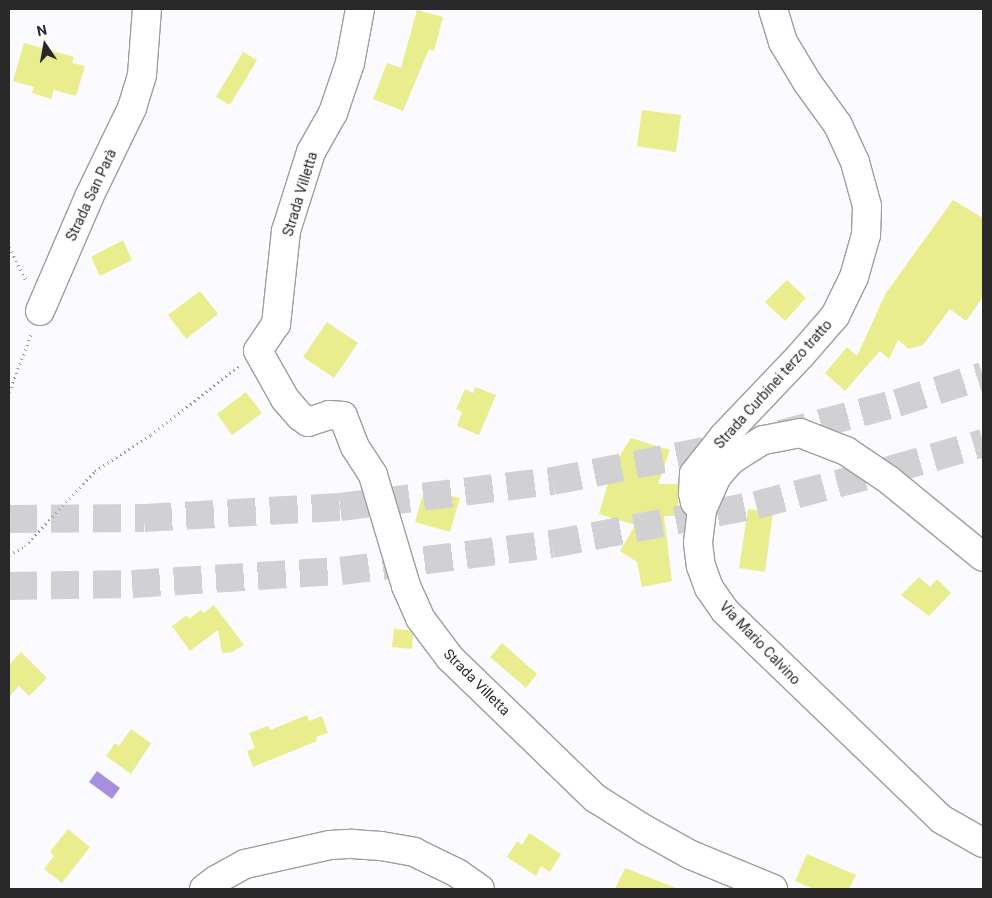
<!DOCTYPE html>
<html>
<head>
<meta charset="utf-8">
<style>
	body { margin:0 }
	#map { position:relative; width:992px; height:898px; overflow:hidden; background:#fbfafe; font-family:Roboto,sans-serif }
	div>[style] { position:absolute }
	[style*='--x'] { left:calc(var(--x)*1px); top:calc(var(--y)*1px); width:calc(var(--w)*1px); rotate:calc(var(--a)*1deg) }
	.water>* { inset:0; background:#a78fe0 }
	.building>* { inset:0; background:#eaed8e }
	.highway-tunnel>* { height:28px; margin-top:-14px; transform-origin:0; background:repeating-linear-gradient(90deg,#d1d0d3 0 28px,transparent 0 42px) }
	.path>* { height:3px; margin-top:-1.5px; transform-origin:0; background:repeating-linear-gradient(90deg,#929295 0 1px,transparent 0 5px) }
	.roads { filter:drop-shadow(1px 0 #9e9da1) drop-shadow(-1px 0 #9e9da1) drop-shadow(0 1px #9e9da1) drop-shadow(0 -1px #9e9da1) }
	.minor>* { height:28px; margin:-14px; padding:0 14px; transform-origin:14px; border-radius:14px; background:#fff }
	span { translate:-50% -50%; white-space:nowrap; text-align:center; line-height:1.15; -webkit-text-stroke:4px #fff; paint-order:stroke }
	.street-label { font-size:14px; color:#282829 }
	.frame { position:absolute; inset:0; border:10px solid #282829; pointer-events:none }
	.north { position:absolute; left:20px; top:20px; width:50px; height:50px; -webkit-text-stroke:4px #fff; paint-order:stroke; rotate:348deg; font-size:14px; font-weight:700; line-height:20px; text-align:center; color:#282829 }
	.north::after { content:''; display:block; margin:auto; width:18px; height:22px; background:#282829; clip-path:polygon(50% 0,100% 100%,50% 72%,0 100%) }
</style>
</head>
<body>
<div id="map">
	<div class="water">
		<i style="clip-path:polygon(97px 771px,120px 788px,112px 799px,89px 782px)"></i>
	</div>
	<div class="building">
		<i style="clip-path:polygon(417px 10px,443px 17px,434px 51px,429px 49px,403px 111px,373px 99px,387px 63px,401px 68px)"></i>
		<i style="clip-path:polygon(24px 43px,74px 57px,72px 63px,85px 66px,76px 96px,54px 90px,51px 99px,32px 93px,34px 87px,13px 81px)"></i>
		<i style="clip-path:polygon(243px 52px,257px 60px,230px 105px,216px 97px)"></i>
		<i style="clip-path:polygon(642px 110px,681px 115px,676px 152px,637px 146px)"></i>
		<i style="clip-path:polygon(953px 200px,983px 218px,983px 297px,966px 321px,950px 309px,923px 345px,909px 349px,898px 340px,889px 359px,880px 351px,845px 391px,825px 373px,847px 347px,857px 356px,886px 293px)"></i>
		<i style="clip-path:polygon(123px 240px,132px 260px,100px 276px,91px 257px)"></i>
		<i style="clip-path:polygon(787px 280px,806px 298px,785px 321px,765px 302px)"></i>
		<i style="clip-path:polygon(200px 291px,218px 314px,186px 339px,168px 315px)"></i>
		<i style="clip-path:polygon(327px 322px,358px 343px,334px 378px,303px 357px)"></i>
		<i style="clip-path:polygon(475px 387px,496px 395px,479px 435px,457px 426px,462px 412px,456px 409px,465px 389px,473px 393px)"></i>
		<i style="clip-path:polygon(246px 392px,262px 413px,232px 435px,217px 414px)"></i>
		<i style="clip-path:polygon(631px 438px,670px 450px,658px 484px,678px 484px,678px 516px,664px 516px,672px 581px,642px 587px,637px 562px,620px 551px,635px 525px,599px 514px,613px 466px)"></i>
		<i style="clip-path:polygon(430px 490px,460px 498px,450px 532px,415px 522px,422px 497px,427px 499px)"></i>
		<i style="clip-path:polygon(748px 509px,773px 513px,765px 572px,739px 568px)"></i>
		<i style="clip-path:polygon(919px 577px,930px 587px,937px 579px,951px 593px,929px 616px,901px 595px)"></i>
		<i style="clip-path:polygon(214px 605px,244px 645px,232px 652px,222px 653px,218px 630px,190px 651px,172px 626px,187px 615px,189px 619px,201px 610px,204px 613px)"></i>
		<i style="clip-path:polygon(394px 629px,409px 630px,413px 635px,412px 649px,392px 647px)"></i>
		<i style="clip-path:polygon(502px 643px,537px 674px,526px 688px,490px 657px)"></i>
		<i style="clip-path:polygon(21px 652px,47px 678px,29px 696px,19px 686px,9px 697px,9px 665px)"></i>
		<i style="clip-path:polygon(307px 715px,309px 721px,322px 716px,328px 733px,316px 737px,317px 741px,253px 767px,247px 751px,255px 748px,249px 733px,268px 726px,270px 730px)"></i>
		<i style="clip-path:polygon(131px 729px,151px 743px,131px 774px,106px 756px,115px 743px,119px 746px)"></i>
		<i style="clip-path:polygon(68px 829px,90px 847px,62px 883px,44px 869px,54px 856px,50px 852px)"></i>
		<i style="clip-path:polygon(529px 833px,561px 854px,550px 872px,541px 866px,536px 876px,507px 857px,517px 841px,522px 845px)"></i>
		<i style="clip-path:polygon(807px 854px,856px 875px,849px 889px,813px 889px,795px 881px)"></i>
		<i style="clip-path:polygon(625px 868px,676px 888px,676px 889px,615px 889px)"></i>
	</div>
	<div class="highway-tunnel">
		<i style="--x:780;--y:434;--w:121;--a:-14.8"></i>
		<i style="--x:897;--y:403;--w:90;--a:-17.4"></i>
		<i style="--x:9;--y:519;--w:135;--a:-0.4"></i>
		<i style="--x:144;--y:518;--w:196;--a:-3.2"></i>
		<i style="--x:340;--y:507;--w:215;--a:-7"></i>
		<i style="--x:553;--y:481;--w:179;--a:-11.2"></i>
		<i style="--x:9;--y:586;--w:123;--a:-0.9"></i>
		<i style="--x:132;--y:584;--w:209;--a:-3.6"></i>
		<i style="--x:341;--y:571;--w:213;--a:-7.3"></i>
		<i style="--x:552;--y:544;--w:208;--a:-10.8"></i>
		<i style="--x:756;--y:505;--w:142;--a:-14.7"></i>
		<i style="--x:893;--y:469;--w:94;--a:-16.1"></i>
	</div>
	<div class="path">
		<i style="--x:9;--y:247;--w:39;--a:63"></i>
		<i style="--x:9;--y:392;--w:64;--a:-69"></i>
		<i style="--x:9;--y:555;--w:18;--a:-29"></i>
		<i style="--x:25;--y:546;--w:103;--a:-47"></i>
		<i style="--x:95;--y:471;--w:67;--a:-32.7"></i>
		<i style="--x:151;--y:435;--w:113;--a:-38.2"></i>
	</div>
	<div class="roads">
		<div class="minor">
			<i style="--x:360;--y:9;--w:55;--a:100.5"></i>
			<i style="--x:350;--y:63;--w:53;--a:108.8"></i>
			<i style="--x:333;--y:113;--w:45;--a:119.4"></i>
			<i style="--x:311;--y:152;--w:83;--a:107.6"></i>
			<i style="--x:286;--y:231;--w:94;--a:96.1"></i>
			<i style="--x:276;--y:324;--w:32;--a:124"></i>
			<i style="--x:258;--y:351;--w:55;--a:60.6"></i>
			<i style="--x:285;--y:399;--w:23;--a:49"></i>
			<i style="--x:300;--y:416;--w:10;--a:37"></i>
			<i style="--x:308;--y:422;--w:22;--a:-18"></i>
			<i style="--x:329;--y:415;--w:14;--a:4"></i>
			<i style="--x:343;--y:416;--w:33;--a:69"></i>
			<i style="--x:355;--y:447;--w:33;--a:57"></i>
			<i style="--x:373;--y:475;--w:116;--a:73.4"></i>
			<i style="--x:406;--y:586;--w:35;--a:66"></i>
			<i style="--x:420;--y:618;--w:50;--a:53.1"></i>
			<i style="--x:450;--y:658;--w:202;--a:44"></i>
			<i style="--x:595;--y:798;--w:58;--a:32.3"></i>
			<i style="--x:644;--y:829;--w:54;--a:29"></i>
			<i style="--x:691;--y:855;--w:89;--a:22.5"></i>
			<i style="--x:40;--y:311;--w:124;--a:-66.7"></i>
			<i style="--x:89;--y:197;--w:99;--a:-64.2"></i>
			<i style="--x:132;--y:108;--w:34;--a:-73"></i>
			<i style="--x:142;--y:75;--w:66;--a:-85.7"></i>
			<i style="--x:702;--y:510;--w:11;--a:-131"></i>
			<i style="--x:695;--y:502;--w:9;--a:-103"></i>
			<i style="--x:693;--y:493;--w:19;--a:-87"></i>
			<i style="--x:694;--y:474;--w:47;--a:-51.9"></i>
			<i style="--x:723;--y:437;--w:113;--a:-46.4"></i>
			<i style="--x:801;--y:355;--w:52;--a:-48.9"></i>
			<i style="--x:835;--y:316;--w:43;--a:-64"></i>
			<i style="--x:854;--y:277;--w:44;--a:-74.1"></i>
			<i style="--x:866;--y:235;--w:29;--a:-88"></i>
			<i style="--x:867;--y:206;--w:46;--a:-105.3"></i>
			<i style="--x:855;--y:162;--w:41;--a:-114.7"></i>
			<i style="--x:838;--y:125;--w:53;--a:-125.8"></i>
			<i style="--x:807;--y:82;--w:47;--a:-121"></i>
			<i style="--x:783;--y:42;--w:34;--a:-107"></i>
			<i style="--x:983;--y:557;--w:122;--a:-140.7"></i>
			<i style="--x:889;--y:480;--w:52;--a:-146"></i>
			<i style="--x:846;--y:451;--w:49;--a:-158.6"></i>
			<i style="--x:800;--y:433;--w:38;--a:169"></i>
			<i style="--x:763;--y:440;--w:36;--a:148"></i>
			<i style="--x:732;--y:459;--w:23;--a:131"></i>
			<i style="--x:717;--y:476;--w:37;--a:114"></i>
			<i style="--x:702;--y:510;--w:33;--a:97"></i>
			<i style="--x:698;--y:543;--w:23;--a:83"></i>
			<i style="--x:701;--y:566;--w:23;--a:70"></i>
			<i style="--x:709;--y:588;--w:28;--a:55"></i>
			<i style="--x:725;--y:611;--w:300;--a:43.9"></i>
			<i style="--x:941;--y:819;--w:48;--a:29.7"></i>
			<i style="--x:204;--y:889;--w:15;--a:-37"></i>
			<i style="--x:216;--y:880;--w:33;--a:-29"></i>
			<i style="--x:245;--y:864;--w:87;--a:-12.6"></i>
			<i style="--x:330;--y:845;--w:22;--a:-3"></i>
			<i style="--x:352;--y:844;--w:29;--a:4"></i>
			<i style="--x:381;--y:846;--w:34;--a:10"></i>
			<i style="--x:414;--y:852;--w:48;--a:26"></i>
			<i style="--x:457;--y:873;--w:28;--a:35"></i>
		</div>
	</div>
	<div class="street-label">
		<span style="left:300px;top:194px;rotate:-73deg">Strada Villetta</span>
		<span style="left:91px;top:195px;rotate:-65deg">Strada San Parà</span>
		<span style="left:773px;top:384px;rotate:-48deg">Strada Curbinei terzo tratto</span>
		<span style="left:760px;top:643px;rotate:46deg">Via Mario Calvino</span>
		<span style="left:477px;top:682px;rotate:45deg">Strada Villetta</span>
	</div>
	<div class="frame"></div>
	<div class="north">N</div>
</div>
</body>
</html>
